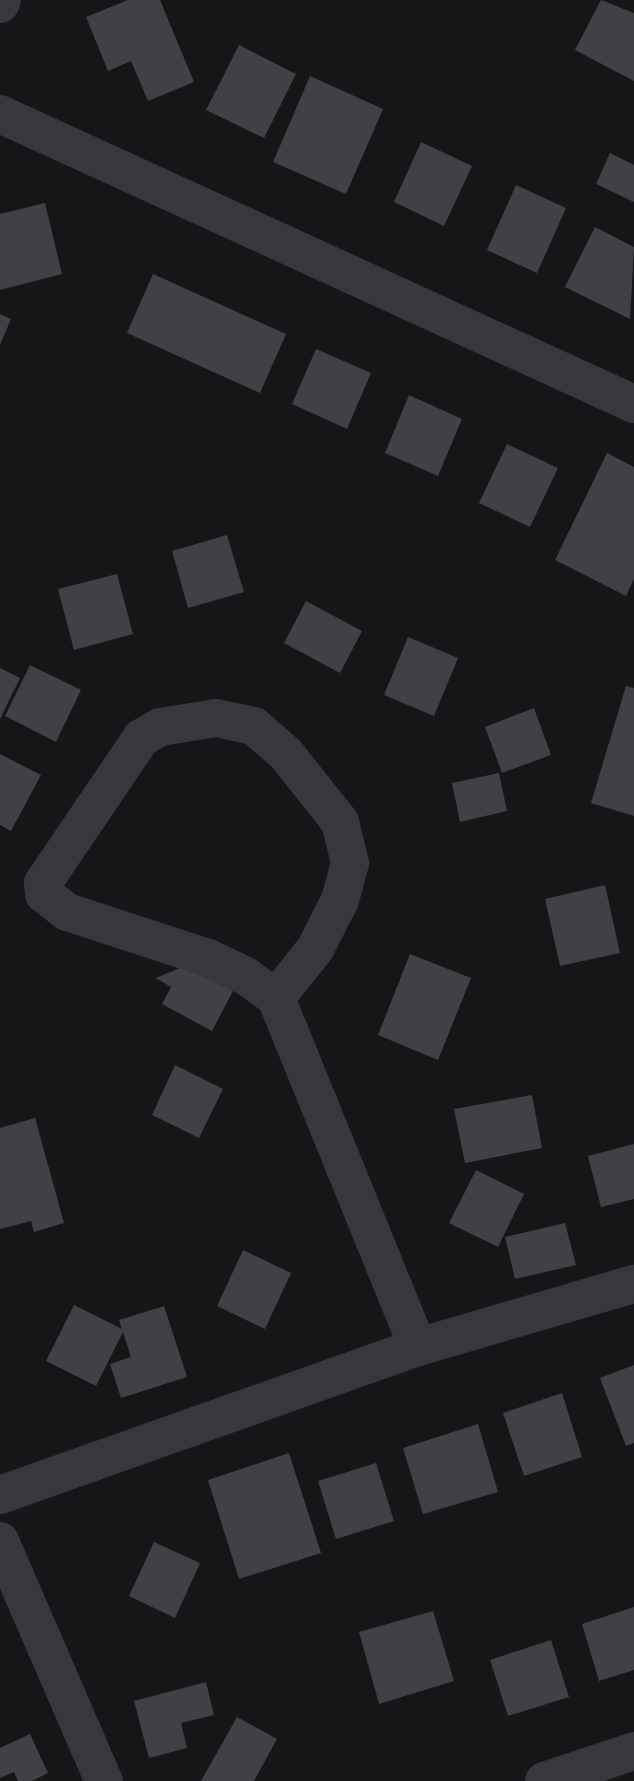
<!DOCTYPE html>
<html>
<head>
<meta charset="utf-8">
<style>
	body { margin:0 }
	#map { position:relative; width:634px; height:1781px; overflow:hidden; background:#161618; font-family:Cabin,sans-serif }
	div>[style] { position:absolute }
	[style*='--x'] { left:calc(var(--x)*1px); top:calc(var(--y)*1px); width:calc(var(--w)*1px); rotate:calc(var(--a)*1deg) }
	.building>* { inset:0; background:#404145 }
	.street>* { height:38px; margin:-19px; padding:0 19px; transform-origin:19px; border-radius:19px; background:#37383d }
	span { translate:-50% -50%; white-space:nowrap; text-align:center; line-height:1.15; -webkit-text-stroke:7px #111113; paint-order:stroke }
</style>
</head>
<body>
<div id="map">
	<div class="building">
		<i style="clip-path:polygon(128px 0,160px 0,194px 82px,148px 101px,131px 61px,108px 71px,86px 17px)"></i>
		<i style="clip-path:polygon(601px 0,634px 13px,634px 81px,575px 50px)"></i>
		<i style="clip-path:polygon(239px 45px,296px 74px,264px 138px,206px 110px)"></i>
		<i style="clip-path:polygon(310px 76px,383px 109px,346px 194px,273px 162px)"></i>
		<i style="clip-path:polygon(421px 142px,472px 166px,444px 226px,394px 202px)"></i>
		<i style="clip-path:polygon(610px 153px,634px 165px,634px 202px,596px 184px)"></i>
		<i style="clip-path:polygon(516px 185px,566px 208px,537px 273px,487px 250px)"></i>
		<i style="clip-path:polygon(45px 203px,62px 274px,0 290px,0 214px)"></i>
		<i style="clip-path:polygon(595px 227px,634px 247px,630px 319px,565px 287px)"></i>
		<i style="clip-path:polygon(153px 274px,286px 334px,260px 393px,127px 333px)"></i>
		<i style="clip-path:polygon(0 314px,11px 319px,0 345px)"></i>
		<i style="clip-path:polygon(316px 349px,371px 373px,347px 429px,292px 404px)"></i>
		<i style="clip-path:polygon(409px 395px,462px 419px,438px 476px,385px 453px)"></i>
		<i style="clip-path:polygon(507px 444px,558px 468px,530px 527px,479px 503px)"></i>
		<i style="clip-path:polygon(607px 453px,634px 467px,634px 579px,626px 596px,555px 560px)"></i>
		<i style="clip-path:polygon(227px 535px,244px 592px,188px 608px,172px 551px)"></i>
		<i style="clip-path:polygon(117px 574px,133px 634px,74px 650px,58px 589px)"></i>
		<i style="clip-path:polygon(306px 601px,362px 631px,340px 673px,284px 643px)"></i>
		<i style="clip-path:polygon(408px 637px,458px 658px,434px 716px,384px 695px)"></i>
		<i style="clip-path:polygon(30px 665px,81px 690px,56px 742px,5px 716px)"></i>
		<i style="clip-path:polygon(0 668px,20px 678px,0 719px)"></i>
		<i style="clip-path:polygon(626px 686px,634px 688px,634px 816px,591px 803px)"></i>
		<i style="clip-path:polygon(534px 708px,551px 755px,502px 773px,485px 727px)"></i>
		<i style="clip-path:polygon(0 754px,41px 775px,11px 831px,0 825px)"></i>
		<i style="clip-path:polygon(499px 773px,507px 811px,460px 822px,452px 783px)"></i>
		<i style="clip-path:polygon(605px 885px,620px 953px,560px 966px,545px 899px)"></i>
		<i style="clip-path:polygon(410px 954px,471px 978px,438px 1060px,378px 1035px)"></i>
		<i style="clip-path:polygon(187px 965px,234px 989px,212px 1031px,162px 1004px,171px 987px,156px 978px)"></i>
		<i style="clip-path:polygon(175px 1065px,223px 1089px,199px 1138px,152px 1115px)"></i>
		<i style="clip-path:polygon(532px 1095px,542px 1148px,465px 1163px,454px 1109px)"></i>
		<i style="clip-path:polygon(35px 1118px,64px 1223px,34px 1232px,31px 1221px,0 1229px,0 1128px)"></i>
		<i style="clip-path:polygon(634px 1144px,634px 1199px,601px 1207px,588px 1156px)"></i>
		<i style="clip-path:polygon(476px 1170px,524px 1194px,498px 1247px,449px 1223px)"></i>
		<i style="clip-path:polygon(565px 1223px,576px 1265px,515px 1279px,505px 1237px)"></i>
		<i style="clip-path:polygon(243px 1250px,291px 1273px,265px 1329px,217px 1306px)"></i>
		<i style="clip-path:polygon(74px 1305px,122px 1329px,119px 1320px,164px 1306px,187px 1377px,121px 1398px,110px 1364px,131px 1357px,123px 1332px,96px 1386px,46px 1361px)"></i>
		<i style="clip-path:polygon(634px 1365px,634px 1443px,626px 1446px,600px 1378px)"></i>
		<i style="clip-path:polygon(562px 1393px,582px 1457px,524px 1476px,503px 1413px)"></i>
		<i style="clip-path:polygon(478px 1424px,498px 1492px,423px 1514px,403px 1448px)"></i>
		<i style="clip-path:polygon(289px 1453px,321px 1553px,239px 1579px,208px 1480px)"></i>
		<i style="clip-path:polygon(376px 1463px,394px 1521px,336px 1539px,318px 1481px)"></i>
		<i style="clip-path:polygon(154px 1542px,200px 1563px,175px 1618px,129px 1596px)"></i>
		<i style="clip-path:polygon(634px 1607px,634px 1670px,599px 1681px,582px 1624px)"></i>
		<i style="clip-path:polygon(433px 1611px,454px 1681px,379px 1704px,359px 1632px)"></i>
		<i style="clip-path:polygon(551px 1640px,569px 1697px,508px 1716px,490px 1660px)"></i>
		<i style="clip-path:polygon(206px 1682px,214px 1715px,181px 1723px,187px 1748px,149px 1758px,134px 1701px)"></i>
		<i style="clip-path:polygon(237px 1717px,277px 1739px,254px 1781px,201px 1781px)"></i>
		<i style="clip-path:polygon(30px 1734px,48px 1773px,32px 1781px,18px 1781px,14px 1772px,0 1778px,0 1748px)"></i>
	</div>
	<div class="street">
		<i style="--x:0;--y:4;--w:4;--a:-63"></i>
		<i style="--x:0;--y:114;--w:697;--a:24.58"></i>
		<i style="--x:216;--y:718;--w:39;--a:12"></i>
		<i style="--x:254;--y:726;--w:43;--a:41.2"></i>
		<i style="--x:286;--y:754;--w:87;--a:51.5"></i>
		<i style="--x:340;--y:822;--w:42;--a:76.3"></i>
		<i style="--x:350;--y:863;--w:38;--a:105"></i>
		<i style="--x:340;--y:900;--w:55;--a:117"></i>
		<i style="--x:315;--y:949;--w:63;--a:128.5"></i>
		<i style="--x:276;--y:998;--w:37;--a:-144"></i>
		<i style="--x:246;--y:976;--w:42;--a:-154.7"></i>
		<i style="--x:208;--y:958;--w:148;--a:-161.9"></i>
		<i style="--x:67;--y:912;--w:29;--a:-142"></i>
		<i style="--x:44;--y:894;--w:11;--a:-95"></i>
		<i style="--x:43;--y:883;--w:175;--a:-55.9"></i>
		<i style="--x:141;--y:738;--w:22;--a:-30"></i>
		<i style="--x:160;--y:727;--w:57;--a:-9.1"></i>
		<i style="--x:276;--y:998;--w:377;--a:67.9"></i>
		<i style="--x:0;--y:1495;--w:443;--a:-19.5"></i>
		<i style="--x:418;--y:1347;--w:225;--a:-16.3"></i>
		<i style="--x:0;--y:1541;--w:262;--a:66.6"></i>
		<i style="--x:544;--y:1781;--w:95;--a:-18.4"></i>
	</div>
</div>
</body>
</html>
